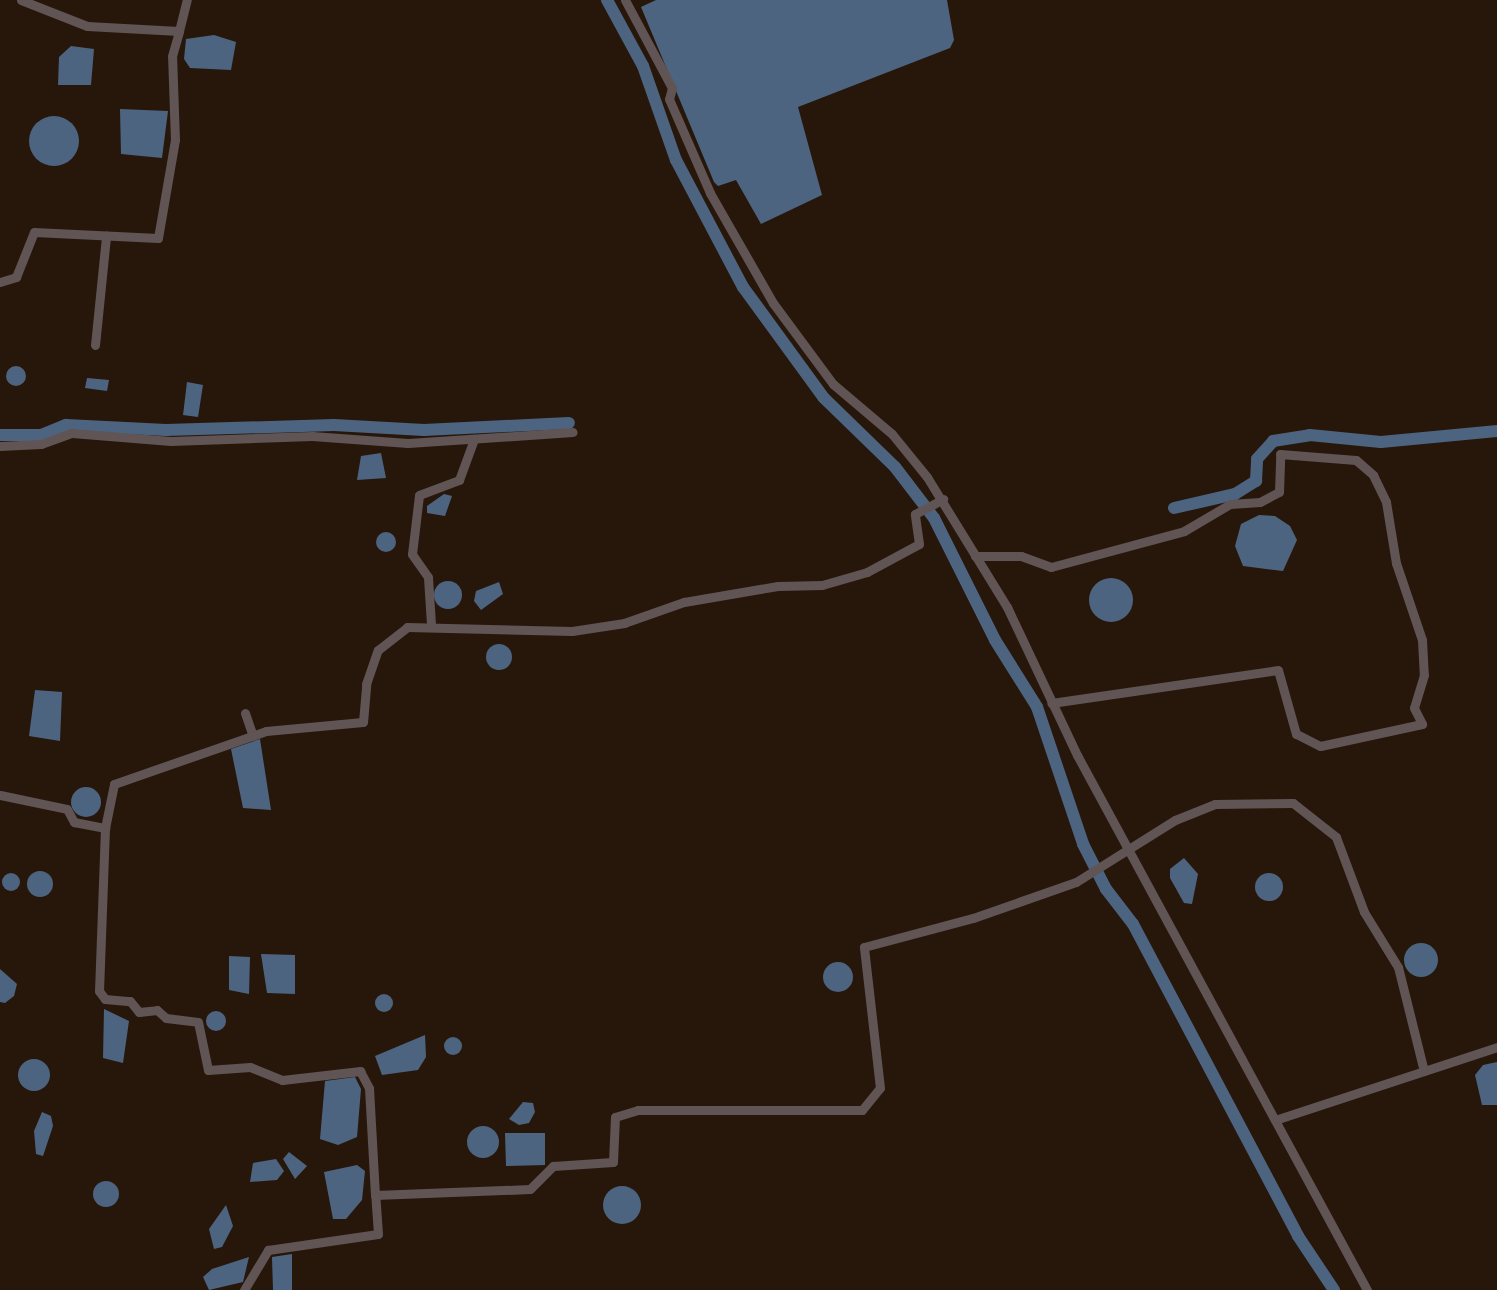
<!DOCTYPE html>
<html>
<head>
<meta charset="utf-8">
<style>
	body { margin:0 }
	#map { position:relative; width:1497px; height:1290px; overflow:hidden; background:#27170a; font-family:Inter,sans-serif }
	div>[style] { position:absolute }
	[style*='--x'] { left:calc(var(--x)*1px); top:calc(var(--y)*1px); width:calc(var(--w)*1px); rotate:calc(var(--a)*1deg) }
	.water>* { inset:0; background:#4d6480 }
	.round { border-radius:50% }
	.canal>* { height:12px; margin:-6px; padding:0 6px; transform-origin:6px; border-radius:6px; background:#4d6480 }
	.minor>* { height:9px; margin:-4.5px; padding:0 4.5px; transform-origin:4.5px; border-radius:4.5px; background:#605455 }
	span { translate:-50% -50%; white-space:nowrap; text-align:center; line-height:1.15; -webkit-text-stroke:6px #0b0502; paint-order:stroke }
</style>
</head>
<body>
<div id="map">
	<div class="water">
		<i style="clip-path:polygon(656px 0,947px 0,954px 40px,950px 48px,798px 107px,822px 195px,761px 224px,736px 180px,718px 186px,714px 182px,641px 7px)"></i>
		<i style="clip-path:polygon(214px 35px,236px 42px,231px 70px,190px 68px,184px 59px,186px 39px)"></i>
		<i style="clip-path:polygon(71px 46px,94px 49px,91px 85px,58px 85px,59px 57px)"></i>
		<i style="clip-path:polygon(120px 109px,168px 111px,162px 158px,121px 154px)"></i>
		<i class="round" style="left:29px;top:116px;width:50px;height:50px"></i>
		<i class="round" style="left:6px;top:366px;width:20px;height:20px"></i>
		<i style="clip-path:polygon(87px 378px,109px 380px,107px 391px,85px 388px)"></i>
		<i style="clip-path:polygon(187px 382px,203px 385px,198px 417px,183px 415px)"></i>
		<i style="clip-path:polygon(381px 453px,386px 478px,357px 480px,361px 456px)"></i>
		<i style="clip-path:polygon(444px 494px,452px 496px,445px 516px,427px 513px,427px 506px)"></i>
		<i style="clip-path:polygon(1259px 515px,1275px 516px,1290px 526px,1297px 540px,1283px 571px,1243px 566px,1235px 546px,1241px 524px)"></i>
		<i class="round" style="left:376px;top:532px;width:20px;height:20px"></i>
		<i class="round" style="left:1089px;top:578px;width:44px;height:44px"></i>
		<i class="round" style="left:434px;top:581px;width:28px;height:28px"></i>
		<i style="clip-path:polygon(499px 582px,503px 594px,481px 610px,474px 601px,476px 591px)"></i>
		<i class="round" style="left:486px;top:644px;width:26px;height:26px"></i>
		<i style="clip-path:polygon(35px 690px,62px 692px,60px 741px,29px 736px)"></i>
		<i style="clip-path:polygon(260px 739px,271px 810px,243px 808px,231px 749px)"></i>
		<i class="round" style="left:71px;top:787px;width:30px;height:30px"></i>
		<i style="clip-path:polygon(1184px 858px,1198px 874px,1192px 904px,1184px 903px,1170px 878px,1170px 869px)"></i>
		<i class="round" style="left:27px;top:871px;width:26px;height:26px"></i>
		<i class="round" style="left:2px;top:873px;width:18px;height:18px"></i>
		<i class="round" style="left:1255px;top:873px;width:28px;height:28px"></i>
		<i class="round" style="left:1404px;top:943px;width:34px;height:34px"></i>
		<i style="clip-path:polygon(261px 954px,295px 955px,295px 994px,267px 993px)"></i>
		<i style="clip-path:polygon(229px 956px,250px 957px,249px 994px,229px 990px)"></i>
		<i class="round" style="left:823px;top:962px;width:30px;height:30px"></i>
		<i style="clip-path:polygon(0 969px,17px 984px,14px 996px,5px 1003px,0 1002px)"></i>
		<i class="round" style="left:375px;top:994px;width:18px;height:18px"></i>
		<i style="clip-path:polygon(104px 1009px,129px 1021px,123px 1063px,103px 1058px)"></i>
		<i class="round" style="left:206px;top:1011px;width:20px;height:20px"></i>
		<i style="clip-path:polygon(425px 1035px,426px 1057px,418px 1070px,382px 1075px,375px 1056px)"></i>
		<i class="round" style="left:444px;top:1037px;width:18px;height:18px"></i>
		<i class="round" style="left:18px;top:1059px;width:32px;height:32px"></i>
		<i style="clip-path:polygon(1497px 1062px,1497px 1105px,1482px 1105px,1475px 1075px,1483px 1065px)"></i>
		<i style="clip-path:polygon(355px 1077px,361px 1089px,357px 1137px,338px 1145px,320px 1139px,325px 1081px)"></i>
		<i style="clip-path:polygon(523px 1102px,533px 1103px,535px 1112px,529px 1123px,519px 1125px,509px 1119px)"></i>
		<i style="clip-path:polygon(42px 1112px,51px 1116px,53px 1126px,43px 1156px,36px 1154px,34px 1131px)"></i>
		<i class="round" style="left:467px;top:1126px;width:32px;height:32px"></i>
		<i style="clip-path:polygon(505px 1133px,545px 1133px,545px 1165px,506px 1166px)"></i>
		<i style="clip-path:polygon(289px 1152px,307px 1166px,295px 1179px,283px 1159px)"></i>
		<i style="clip-path:polygon(276px 1159px,284px 1171px,277px 1180px,250px 1182px,253px 1163px)"></i>
		<i style="clip-path:polygon(357px 1165px,365px 1171px,362px 1200px,346px 1219px,333px 1219px,324px 1172px)"></i>
		<i class="round" style="left:93px;top:1181px;width:26px;height:26px"></i>
		<i class="round" style="left:603px;top:1186px;width:38px;height:38px"></i>
		<i style="clip-path:polygon(226px 1205px,233px 1226px,222px 1247px,214px 1249px,209px 1229px)"></i>
		<i style="clip-path:polygon(292px 1254px,292px 1290px,273px 1290px,272px 1257px)"></i>
		<i style="clip-path:polygon(249px 1257px,243px 1282px,209px 1290px,203px 1277px,212px 1269px)"></i>
	</div>
	<div class="canal">
		<i style="--x:607;--y:0;--w:75;--a:61.4"></i>
		<i style="--x:643;--y:66;--w:100;--a:70.7"></i>
		<i style="--x:676;--y:160;--w:144;--a:62.2"></i>
		<i style="--x:743;--y:287;--w:137;--a:53.9"></i>
		<i style="--x:824;--y:398;--w:99;--a:44.2"></i>
		<i style="--x:895;--y:467;--w:64;--a:52.6"></i>
		<i style="--x:934;--y:518;--w:136;--a:63.4"></i>
		<i style="--x:995;--y:640;--w:79;--a:57.9"></i>
		<i style="--x:1037;--y:707;--w:145;--a:71.4"></i>
		<i style="--x:1083;--y:844;--w:51;--a:62.9"></i>
		<i style="--x:1106;--y:889;--w:44;--a:52.4"></i>
		<i style="--x:1133;--y:924;--w:353;--a:62.1"></i>
		<i style="--x:1298;--y:1236;--w:65;--a:56.3"></i>
		<i style="--x:0;--y:435;--w:41;--a:0"></i>
		<i style="--x:41;--y:435;--w:27;--a:-22"></i>
		<i style="--x:66;--y:425;--w:100;--a:2.9"></i>
		<i style="--x:166;--y:430;--w:168;--a:-1.7"></i>
		<i style="--x:334;--y:425;--w:90;--a:3.2"></i>
		<i style="--x:424;--y:430;--w:145;--a:-2.8"></i>
		<i style="--x:1174;--y:508;--w:63;--a:-12.9"></i>
		<i style="--x:1235;--y:494;--w:25;--a:-32"></i>
		<i style="--x:1256;--y:481;--w:22;--a:-87"></i>
		<i style="--x:1257;--y:459;--w:24;--a:-48"></i>
		<i style="--x:1273;--y:441;--w:37;--a:-9"></i>
		<i style="--x:1310;--y:435;--w:71;--a:5.6"></i>
		<i style="--x:1381;--y:442;--w:117;--a:-5.4"></i>
	</div>
	<div class="minor">
		<i style="--x:21;--y:0;--w:71;--a:21.5"></i>
		<i style="--x:87;--y:26;--w:92;--a:3.1"></i>
		<i style="--x:179;--y:31;--w:32;--a:-76"></i>
		<i style="--x:625;--y:0;--w:100;--a:61.9"></i>
		<i style="--x:672;--y:88;--w:11;--a:105"></i>
		<i style="--x:669;--y:99;--w:103;--a:66.4"></i>
		<i style="--x:710;--y:193;--w:127;--a:60.2"></i>
		<i style="--x:773;--y:303;--w:101;--a:53.5"></i>
		<i style="--x:833;--y:384;--w:77;--a:40.3"></i>
		<i style="--x:892;--y:434;--w:55;--a:50.9"></i>
		<i style="--x:927;--y:477;--w:153;--a:58.4"></i>
		<i style="--x:1007;--y:607;--w:164;--a:64.7"></i>
		<i style="--x:1077;--y:755;--w:609;--a:61.54"></i>
		<i style="--x:0;--y:282;--w:17;--a:-17"></i>
		<i style="--x:16;--y:277;--w:48;--a:-68.2"></i>
		<i style="--x:34;--y:232;--w:124;--a:2.8"></i>
		<i style="--x:158;--y:238;--w:99;--a:-80.2"></i>
		<i style="--x:175;--y:140;--w:84;--a:-92"></i>
		<i style="--x:172;--y:56;--w:26;--a:-74"></i>
		<i style="--x:95;--y:345;--w:110;--a:-84.2"></i>
		<i style="--x:0;--y:446;--w:41;--a:-2.8"></i>
		<i style="--x:41;--y:444;--w:33;--a:-20"></i>
		<i style="--x:72;--y:433;--w:99;--a:4.6"></i>
		<i style="--x:171;--y:441;--w:141;--a:-2"></i>
		<i style="--x:312;--y:436;--w:96;--a:4.2"></i>
		<i style="--x:408;--y:443;--w:165;--a:-3.8"></i>
		<i style="--x:975;--y:556;--w:46;--a:0"></i>
		<i style="--x:1021;--y:556;--w:32;--a:20"></i>
		<i style="--x:1051;--y:567;--w:138;--a:-15.1"></i>
		<i style="--x:1184;--y:531;--w:53;--a:-30.4"></i>
		<i style="--x:1230;--y:504;--w:30;--a:-4"></i>
		<i style="--x:1260;--y:502;--w:21;--a:-28"></i>
		<i style="--x:1279;--y:492;--w:38;--a:-88"></i>
		<i style="--x:1280;--y:454;--w:76;--a:4.5"></i>
		<i style="--x:1356;--y:460;--w:23;--a:41"></i>
		<i style="--x:1373;--y:475;--w:30;--a:64"></i>
		<i style="--x:1386;--y:502;--w:62;--a:80.7"></i>
		<i style="--x:1396;--y:563;--w:81;--a:71.3"></i>
		<i style="--x:1422;--y:640;--w:35;--a:87"></i>
		<i style="--x:1424;--y:675;--w:34;--a:107"></i>
		<i style="--x:1414;--y:708;--w:18;--a:63"></i>
		<i style="--x:1422;--y:724;--w:104;--a:167.8"></i>
		<i style="--x:1320;--y:746;--w:27;--a:-153"></i>
		<i style="--x:1296;--y:734;--w:66;--a:-105.7"></i>
		<i style="--x:1278;--y:670;--w:229;--a:171.7"></i>
		<i style="--x:431;--y:624;--w:47;--a:-93.7"></i>
		<i style="--x:428;--y:577;--w:28;--a:-125"></i>
		<i style="--x:412;--y:554;--w:59;--a:-83.2"></i>
		<i style="--x:419;--y:495;--w:43;--a:-20.6"></i>
		<i style="--x:459;--y:480;--w:44;--a:-69.9"></i>
		<i style="--x:245;--y:713;--w:24;--a:71"></i>
		<i style="--x:0;--y:795;--w:68;--a:11.8"></i>
		<i style="--x:67;--y:809;--w:15;--a:62"></i>
		<i style="--x:74;--y:822;--w:32;--a:11"></i>
		<i style="--x:105;--y:828;--w:45;--a:-78.4"></i>
		<i style="--x:114;--y:784;--w:161;--a:-19.2"></i>
		<i style="--x:266;--y:731;--w:97;--a:-5.3"></i>
		<i style="--x:363;--y:722;--w:38;--a:-85"></i>
		<i style="--x:366;--y:684;--w:36;--a:-71"></i>
		<i style="--x:378;--y:650;--w:37;--a:-38"></i>
		<i style="--x:407;--y:627;--w:165;--a:1.4"></i>
		<i style="--x:572;--y:631;--w:53;--a:-8.7"></i>
		<i style="--x:624;--y:623;--w:64;--a:-19.3"></i>
		<i style="--x:684;--y:602;--w:95;--a:-9.7"></i>
		<i style="--x:778;--y:586;--w:44;--a:-1.3"></i>
		<i style="--x:822;--y:585;--w:47;--a:-16.1"></i>
		<i style="--x:867;--y:572;--w:59;--a:-28.3"></i>
		<i style="--x:919;--y:544;--w:30;--a:-98"></i>
		<i style="--x:915;--y:514;--w:32;--a:-28"></i>
		<i style="--x:105;--y:828;--w:163;--a:92.1"></i>
		<i style="--x:99;--y:991;--w:10;--a:53"></i>
		<i style="--x:105;--y:999;--w:25;--a:5"></i>
		<i style="--x:130;--y:1001;--w:14;--a:51"></i>
		<i style="--x:139;--y:1012;--w:18;--a:-6"></i>
		<i style="--x:157;--y:1010;--w:12;--a:42"></i>
		<i style="--x:166;--y:1018;--w:32;--a:7"></i>
		<i style="--x:198;--y:1022;--w:49;--a:78.2"></i>
		<i style="--x:208;--y:1070;--w:42;--a:-4.1"></i>
		<i style="--x:250;--y:1067;--w:35;--a:22"></i>
		<i style="--x:282;--y:1080;--w:79;--a:-6.6"></i>
		<i style="--x:360;--y:1071;--w:19;--a:62"></i>
		<i style="--x:369;--y:1088;--w:107;--a:86.8"></i>
		<i style="--x:375;--y:1195;--w:155;--a:-2.2"></i>
		<i style="--x:530;--y:1189;--w:33;--a:-45"></i>
		<i style="--x:553;--y:1166;--w:60;--a:-3.8"></i>
		<i style="--x:613;--y:1162;--w:45;--a:-87.5"></i>
		<i style="--x:615;--y:1117;--w:24;--a:-17"></i>
		<i style="--x:638;--y:1110;--w:224;--a:0"></i>
		<i style="--x:862;--y:1110;--w:28;--a:-51"></i>
		<i style="--x:880;--y:1088;--w:142;--a:-96.5"></i>
		<i style="--x:864;--y:947;--w:113;--a:-14.9"></i>
		<i style="--x:973;--y:918;--w:109;--a:-19.3"></i>
		<i style="--x:1076;--y:882;--w:117;--a:-32.1"></i>
		<i style="--x:1175;--y:820;--w:43;--a:-21.8"></i>
		<i style="--x:1215;--y:804;--w:78;--a:-0.7"></i>
		<i style="--x:1293;--y:803;--w:55;--a:38.3"></i>
		<i style="--x:1336;--y:837;--w:80;--a:69.5"></i>
		<i style="--x:1364;--y:912;--w:65;--a:58.3"></i>
		<i style="--x:1398;--y:967;--w:107;--a:76"></i>
		<i style="--x:1275;--y:1120;--w:234;--a:-18.2"></i>
		<i style="--x:244;--y:1290;--w:47;--a:-59"></i>
		<i style="--x:268;--y:1250;--w:111;--a:-8.3"></i>
		<i style="--x:378;--y:1234;--w:39;--a:-94"></i>
	</div>
</div>
</body>
</html>
